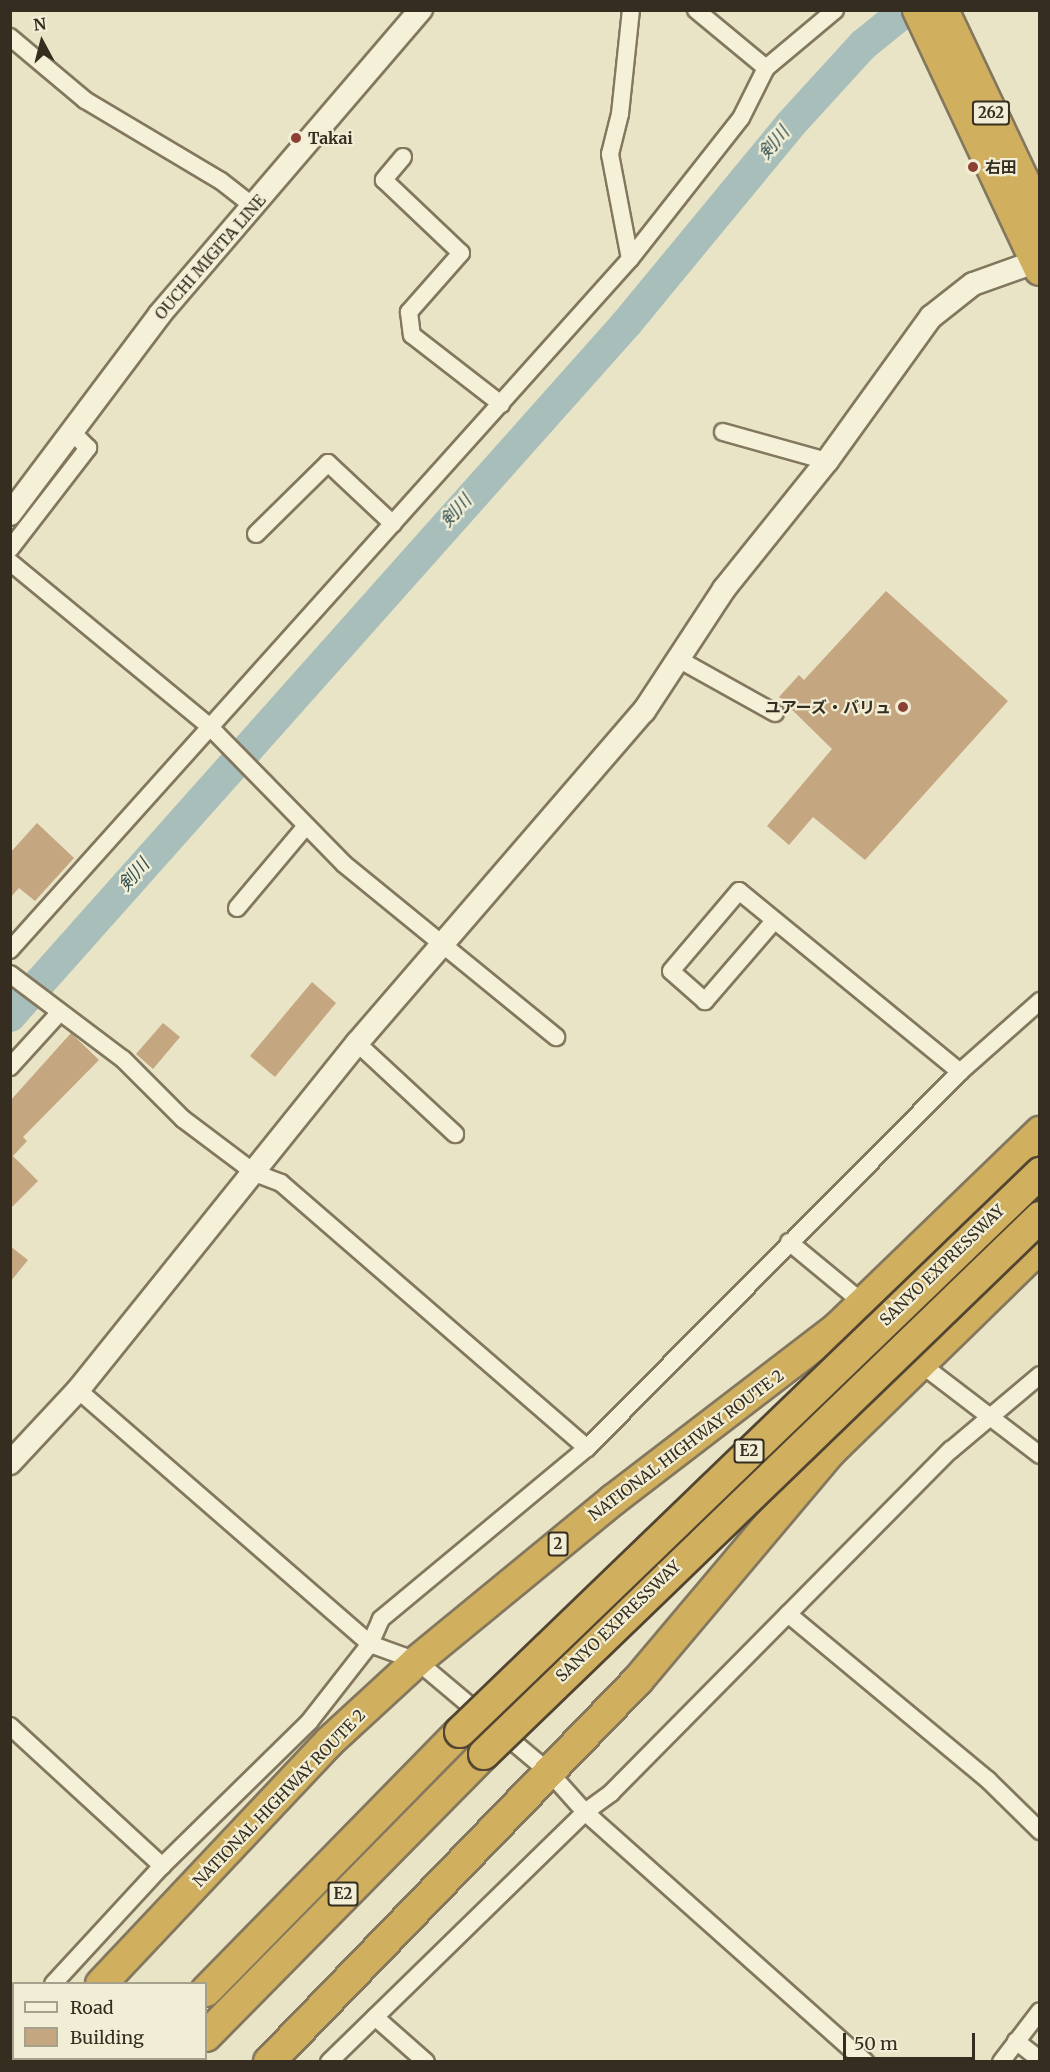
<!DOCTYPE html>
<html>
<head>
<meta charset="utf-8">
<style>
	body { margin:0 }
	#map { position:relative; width:1050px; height:2072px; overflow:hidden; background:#eae4c6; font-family:Merriweather,"Noto Sans JP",serif }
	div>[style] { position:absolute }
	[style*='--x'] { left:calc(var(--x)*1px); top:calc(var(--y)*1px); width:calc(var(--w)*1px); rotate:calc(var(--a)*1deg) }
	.river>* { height:32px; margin:-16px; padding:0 16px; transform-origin:16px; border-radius:16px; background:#a7beba }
	.building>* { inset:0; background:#c4a680 }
	.roads { filter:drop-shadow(2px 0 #83775e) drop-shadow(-2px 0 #83775e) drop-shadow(0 2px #83775e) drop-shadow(0 -2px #83775e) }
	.street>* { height:16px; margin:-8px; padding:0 8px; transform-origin:8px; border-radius:8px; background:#f5f1d9 }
	.secondary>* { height:22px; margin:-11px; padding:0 11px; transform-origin:11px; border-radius:11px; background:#f5f1d9 }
	.highway>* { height:30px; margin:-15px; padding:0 15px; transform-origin:15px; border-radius:15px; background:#d0af5f }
	.bridges { filter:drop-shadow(2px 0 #524531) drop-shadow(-2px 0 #524531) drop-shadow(0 2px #524531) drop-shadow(0 -2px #524531) }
	.highway-bridge>* { height:30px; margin:-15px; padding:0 15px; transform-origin:15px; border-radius:15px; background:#d0af5f }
	.dots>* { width:16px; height:16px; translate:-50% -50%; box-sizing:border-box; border:3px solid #f2eed5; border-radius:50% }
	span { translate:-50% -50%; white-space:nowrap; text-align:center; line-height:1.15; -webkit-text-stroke:4.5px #f2eed5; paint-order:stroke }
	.shield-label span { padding:2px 4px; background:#f2eed5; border:2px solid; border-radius:4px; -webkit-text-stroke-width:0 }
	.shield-label { font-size:15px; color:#352d20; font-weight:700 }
	.poi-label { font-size:16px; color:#352d20; font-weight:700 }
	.left { translate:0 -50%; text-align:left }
	.right { translate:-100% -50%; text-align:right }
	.street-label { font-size:16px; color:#352d20 }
	.water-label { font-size:18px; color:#315053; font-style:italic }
	.frame { position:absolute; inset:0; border:12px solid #352d20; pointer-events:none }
	.legend { position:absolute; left:12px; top:1982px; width:195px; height:78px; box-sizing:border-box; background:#f2eed5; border:2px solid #a6a18d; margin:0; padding:8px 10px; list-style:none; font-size:18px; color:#352d20 }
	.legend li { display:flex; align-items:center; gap:12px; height:30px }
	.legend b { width:30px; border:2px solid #a6a18d }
	.north { position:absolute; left:12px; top:12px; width:60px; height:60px; -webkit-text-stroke:4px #f2eed5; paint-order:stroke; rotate:353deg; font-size:16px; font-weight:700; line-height:24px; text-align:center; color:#352d20 }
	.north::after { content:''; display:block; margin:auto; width:21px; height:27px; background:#352d20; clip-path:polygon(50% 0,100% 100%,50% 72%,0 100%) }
	.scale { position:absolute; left:843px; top:2033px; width:132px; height:27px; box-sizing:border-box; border:3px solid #352d20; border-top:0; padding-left:8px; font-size:18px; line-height:21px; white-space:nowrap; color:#352d20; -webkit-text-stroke:4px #f2eed5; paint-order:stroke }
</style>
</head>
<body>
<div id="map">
	<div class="river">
		<i style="--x:10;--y:1016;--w:926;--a:-48.33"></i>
		<i style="--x:626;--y:324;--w:256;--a:-50.5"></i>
		<i style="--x:789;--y:126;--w:110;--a:-47.6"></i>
		<i style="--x:863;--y:45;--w:55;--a:-39.1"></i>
	</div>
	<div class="building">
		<i style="clip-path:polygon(886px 591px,1008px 701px,865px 860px,813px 817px,789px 845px,767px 826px,832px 749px,779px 697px,799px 675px,804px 680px)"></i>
		<i style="clip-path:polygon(37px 823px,74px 858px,35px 901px,19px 888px,10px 898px,10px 853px)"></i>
		<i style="clip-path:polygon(312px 982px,336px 1003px,275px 1077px,250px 1056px)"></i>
		<i style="clip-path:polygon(163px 1023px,180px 1037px,153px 1069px,136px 1054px)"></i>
		<i style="clip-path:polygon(71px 1033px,99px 1060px,23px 1137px,27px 1141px,13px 1156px,38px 1181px,10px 1209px,10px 1101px)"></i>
		<i style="clip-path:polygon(10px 1246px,28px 1260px,10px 1282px)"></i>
	</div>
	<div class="roads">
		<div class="street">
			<i style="--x:696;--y:10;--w:91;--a:39.6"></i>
			<i style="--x:10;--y:37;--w:98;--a:40"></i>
			<i style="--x:85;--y:100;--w:158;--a:30.8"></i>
			<i style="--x:221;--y:181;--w:41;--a:38"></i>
			<i style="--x:403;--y:157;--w:30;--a:130"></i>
			<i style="--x:384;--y:180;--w:106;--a:43.5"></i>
			<i style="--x:461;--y:253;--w:79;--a:131.4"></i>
			<i style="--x:409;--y:312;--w:23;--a:83"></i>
			<i style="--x:412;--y:335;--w:113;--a:37.8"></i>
			<i style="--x:630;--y:259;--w:107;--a:-100.8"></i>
			<i style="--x:610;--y:154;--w:41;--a:-76"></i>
			<i style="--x:620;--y:114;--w:105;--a:-84"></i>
			<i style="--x:723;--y:432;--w:108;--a:15.6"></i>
			<i style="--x:256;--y:534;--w:101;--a:-44.6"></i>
			<i style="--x:328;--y:463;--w:89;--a:43.2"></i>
			<i style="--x:10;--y:549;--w:128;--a:-52.3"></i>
			<i style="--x:88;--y:448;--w:24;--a:-135"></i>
			<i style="--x:10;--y:562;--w:256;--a:39.5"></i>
			<i style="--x:208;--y:725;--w:194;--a:45.6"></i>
			<i style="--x:344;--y:864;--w:274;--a:39.2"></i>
			<i style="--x:678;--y:659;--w:111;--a:29.1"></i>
			<i style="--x:237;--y:908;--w:107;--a:-49.9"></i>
			<i style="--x:774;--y:921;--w:106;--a:130.8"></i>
			<i style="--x:705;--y:1001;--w:45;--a:-138.6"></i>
			<i style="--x:671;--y:971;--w:105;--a:-49.6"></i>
			<i style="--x:739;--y:891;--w:286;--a:39.3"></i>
			<i style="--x:10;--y:950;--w:928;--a:-48.1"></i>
			<i style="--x:630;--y:259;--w:179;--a:-51.8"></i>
			<i style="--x:741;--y:118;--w:56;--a:-63.4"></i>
			<i style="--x:766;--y:68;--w:90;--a:-40"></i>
			<i style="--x:10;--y:974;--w:141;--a:37"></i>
			<i style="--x:123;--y:1059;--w:85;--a:45"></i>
			<i style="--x:183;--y:1119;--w:90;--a:36.9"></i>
			<i style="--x:255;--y:1173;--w:28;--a:21"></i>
			<i style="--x:281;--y:1183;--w:405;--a:40.9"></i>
			<i style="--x:357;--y:1043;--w:134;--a:42.9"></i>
			<i style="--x:10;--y:1067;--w:74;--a:-47.7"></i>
			<i style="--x:789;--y:1242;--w:82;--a:39.5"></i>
			<i style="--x:930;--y:1371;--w:138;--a:37.4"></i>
			<i style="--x:78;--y:1390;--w:387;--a:41"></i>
			<i style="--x:370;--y:1644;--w:50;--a:19.9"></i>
			<i style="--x:417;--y:1661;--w:175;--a:40.1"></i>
			<i style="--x:551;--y:1774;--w:51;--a:48.2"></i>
			<i style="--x:585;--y:1812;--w:376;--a:41.7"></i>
			<i style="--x:788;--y:1614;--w:260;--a:39.7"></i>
			<i style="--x:988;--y:1780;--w:73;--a:44.4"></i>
			<i style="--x:10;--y:1726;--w:207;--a:42.6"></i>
			<i style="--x:53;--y:1984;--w:161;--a:-47.3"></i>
			<i style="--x:162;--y:1866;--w:206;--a:-44.4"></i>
			<i style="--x:309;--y:1722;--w:99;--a:-52"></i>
			<i style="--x:370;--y:1644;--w:27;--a:-66"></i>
			<i style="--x:381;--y:1619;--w:268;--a:-39.7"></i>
			<i style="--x:587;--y:1448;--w:530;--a:-45.23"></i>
			<i style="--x:960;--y:1072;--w:107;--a:-41.6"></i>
			<i style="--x:375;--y:2017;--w:68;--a:41.4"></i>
			<i style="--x:10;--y:2029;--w:5;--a:-37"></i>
			<i style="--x:1016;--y:2041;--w:31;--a:38"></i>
			<i style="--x:329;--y:2062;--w:358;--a:-44.3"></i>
			<i style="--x:585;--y:1812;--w:32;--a:-36"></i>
			<i style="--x:611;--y:1793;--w:483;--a:-45.3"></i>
			<i style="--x:951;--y:1450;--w:116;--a:-40.1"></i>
			<i style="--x:1001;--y:2062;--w:64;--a:-52.6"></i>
		</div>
		<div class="secondary">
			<i style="--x:10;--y:514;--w:250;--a:-53.1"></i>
			<i style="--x:160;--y:314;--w:401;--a:-49.4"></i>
			<i style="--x:10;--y:1463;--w:100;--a:-47"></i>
			<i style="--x:78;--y:1390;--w:445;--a:-51.2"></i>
			<i style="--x:357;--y:1043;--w:439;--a:-49.2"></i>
			<i style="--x:644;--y:711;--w:146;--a:-56.7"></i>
			<i style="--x:724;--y:589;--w:164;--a:-51.2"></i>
			<i style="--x:827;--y:461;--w:178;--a:-54.2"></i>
			<i style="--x:931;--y:317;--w:53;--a:-38.2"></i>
			<i style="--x:973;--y:284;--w:71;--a:-19.7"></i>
		</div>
		<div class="highway">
			<i style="--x:918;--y:10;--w:287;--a:64.9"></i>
			<i style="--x:943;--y:10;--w:227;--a:64.7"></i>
			<i style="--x:101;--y:1984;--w:332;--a:-46.7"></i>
			<i style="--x:329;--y:1742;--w:120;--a:-42.6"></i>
			<i style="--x:417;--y:1661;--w:254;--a:-39.4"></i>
			<i style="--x:613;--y:1500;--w:281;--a:-37.5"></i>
			<i style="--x:836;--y:1329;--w:284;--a:-44"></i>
			<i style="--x:206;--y:1991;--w:363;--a:-45.6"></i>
			<i style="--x:206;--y:2036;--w:396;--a:-45.4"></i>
			<i style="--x:30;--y:2062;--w:4;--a:-63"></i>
			<i style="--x:138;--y:2062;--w:5;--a:-53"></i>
			<i style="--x:181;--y:2062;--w:5;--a:-53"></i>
			<i style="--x:269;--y:2062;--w:531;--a:-45.99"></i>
			<i style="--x:638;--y:1680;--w:299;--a:-49.9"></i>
			<i style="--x:831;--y:1451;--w:292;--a:-44.3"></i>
		</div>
	</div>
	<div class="bridges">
		<div class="highway-bridge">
			<i style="--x:460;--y:1732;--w:806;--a:-43.94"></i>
			<i style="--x:484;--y:1754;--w:773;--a:-44"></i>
		</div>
	</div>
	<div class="dots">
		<i style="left:296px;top:138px;background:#8c4034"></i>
		<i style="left:973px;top:167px;background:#8c4034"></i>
		<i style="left:903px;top:707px;background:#8c4034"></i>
	</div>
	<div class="shield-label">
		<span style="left:991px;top:113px">262</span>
		<span style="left:749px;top:1451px">E2</span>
		<span style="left:558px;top:1544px">2</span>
		<span style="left:343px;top:1894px">E2</span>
	</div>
	<div class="poi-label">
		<span class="left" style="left:308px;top:138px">Takai</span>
		<span class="left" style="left:985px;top:167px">右田</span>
		<span class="right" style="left:891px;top:707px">ユアーズ・バリュ</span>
	</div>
	<div class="street-label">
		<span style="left:210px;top:257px;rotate:-49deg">OUCHI MIGITA LINE</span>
		<span style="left:942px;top:1265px;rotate:-44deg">SANYO EXPRESSWAY</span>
		<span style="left:686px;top:1445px;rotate:-37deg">NATIONAL HIGHWAY ROUTE 2</span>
		<span style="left:618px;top:1621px;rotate:-44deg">SANYO EXPRESSWAY</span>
		<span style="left:279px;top:1798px;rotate:-46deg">NATIONAL HIGHWAY ROUTE 2</span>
	</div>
	<div class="water-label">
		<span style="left:774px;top:143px;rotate:-50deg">剣川</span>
		<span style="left:456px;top:511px;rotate:-48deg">剣川</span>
		<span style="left:134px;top:875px;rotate:-49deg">剣川</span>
	</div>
	<div class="frame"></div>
	<ul class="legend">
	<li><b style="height:8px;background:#f5f1d9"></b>Road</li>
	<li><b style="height:16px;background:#c4a680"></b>Building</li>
	</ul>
	<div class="north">N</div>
	<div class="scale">50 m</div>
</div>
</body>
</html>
